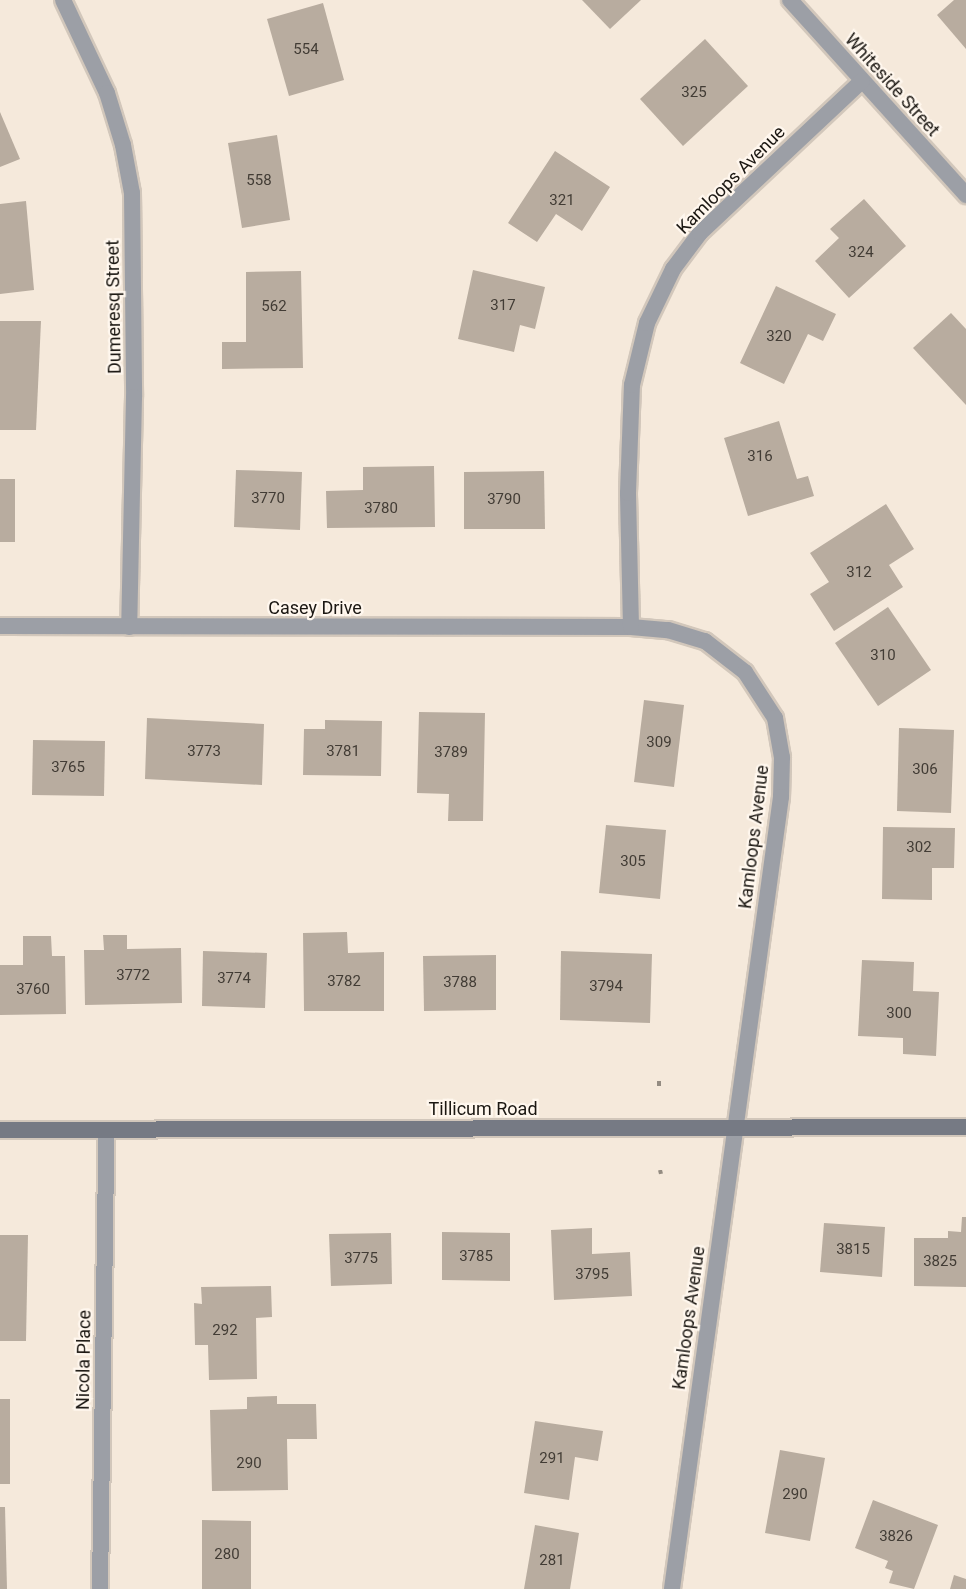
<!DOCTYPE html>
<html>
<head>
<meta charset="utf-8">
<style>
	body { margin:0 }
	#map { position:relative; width:966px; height:1589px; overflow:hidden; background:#f5e9db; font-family:Roboto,sans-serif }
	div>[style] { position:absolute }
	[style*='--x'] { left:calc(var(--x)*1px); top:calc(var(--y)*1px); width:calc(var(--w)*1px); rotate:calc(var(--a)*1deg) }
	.building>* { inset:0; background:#b8ac9f }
	.path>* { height:4px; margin-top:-2px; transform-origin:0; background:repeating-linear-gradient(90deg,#948c82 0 4.5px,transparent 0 9px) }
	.roads { filter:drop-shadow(2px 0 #d2c7bb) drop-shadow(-2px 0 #d2c7bb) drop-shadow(0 2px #d2c7bb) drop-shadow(0 -2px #d2c7bb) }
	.minor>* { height:16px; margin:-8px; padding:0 8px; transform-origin:8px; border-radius:8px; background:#9c9fa6 }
	.secondary>* { height:16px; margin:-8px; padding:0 8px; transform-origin:8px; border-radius:8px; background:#767a84 }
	span { translate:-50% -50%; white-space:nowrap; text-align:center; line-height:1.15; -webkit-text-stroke:4.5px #fff7ee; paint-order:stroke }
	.number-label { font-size:15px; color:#423c35 }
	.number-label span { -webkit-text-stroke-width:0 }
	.street-label { font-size:18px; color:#1b1712 }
</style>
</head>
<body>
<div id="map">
	<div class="building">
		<i style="clip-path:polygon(582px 0,641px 0,610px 29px)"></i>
		<i style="clip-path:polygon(954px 0,966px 0,966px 49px,937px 15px)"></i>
		<i style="clip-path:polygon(323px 3px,344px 80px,289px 96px,267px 19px)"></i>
		<i style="clip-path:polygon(705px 39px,748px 86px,683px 146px,640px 99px)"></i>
		<i style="clip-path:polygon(0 112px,20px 159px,0 167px)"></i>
		<i style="clip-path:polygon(277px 135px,290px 220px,242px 228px,228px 143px)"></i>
		<i style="clip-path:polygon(555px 151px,610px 187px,582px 231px,556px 214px,537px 242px,508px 223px)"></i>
		<i style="clip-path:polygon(864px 199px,906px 246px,849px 298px,815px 261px,839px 238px,830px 229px)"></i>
		<i style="clip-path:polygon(26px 201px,34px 290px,0 294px,0 204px)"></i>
		<i style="clip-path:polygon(473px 270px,545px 287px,535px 329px,520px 325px,514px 352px,458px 339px)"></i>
		<i style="clip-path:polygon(301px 271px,303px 368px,222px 369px,222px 342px,246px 342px,246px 272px)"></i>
		<i style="clip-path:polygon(776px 286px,836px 314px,823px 341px,808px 334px,784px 384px,740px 363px)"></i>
		<i style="clip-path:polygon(951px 313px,966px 329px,966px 405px,913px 348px)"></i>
		<i style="clip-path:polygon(0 321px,41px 321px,36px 430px,0 430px)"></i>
		<i style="clip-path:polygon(779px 421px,797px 479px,808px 476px,814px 496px,748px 516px,724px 438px)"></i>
		<i style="clip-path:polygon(434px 466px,435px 527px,327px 528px,326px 491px,363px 490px,363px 467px)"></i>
		<i style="clip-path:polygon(236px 470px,302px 472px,300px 530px,234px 527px)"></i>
		<i style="clip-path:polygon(544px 471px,545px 529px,464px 529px,464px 472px)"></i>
		<i style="clip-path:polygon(0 479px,15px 479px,15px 542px,0 542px)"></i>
		<i style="clip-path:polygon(886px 504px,914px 549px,889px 565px,903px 587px,834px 631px,810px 594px,829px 582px,810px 553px)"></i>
		<i style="clip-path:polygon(888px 607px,931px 670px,878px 706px,835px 643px)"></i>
		<i style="clip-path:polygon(644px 700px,684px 705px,674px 787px,634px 782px)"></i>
		<i style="clip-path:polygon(419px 712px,485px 713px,483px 821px,448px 821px,449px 794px,417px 793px)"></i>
		<i style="clip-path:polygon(147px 718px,264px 724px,262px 785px,145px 779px)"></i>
		<i style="clip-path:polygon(325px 720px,382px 721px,381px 776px,303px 775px,304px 729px,325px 729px)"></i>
		<i style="clip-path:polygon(899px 728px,954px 730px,951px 813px,897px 811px)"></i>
		<i style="clip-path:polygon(33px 740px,105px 741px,104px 796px,32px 795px)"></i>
		<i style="clip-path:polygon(606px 825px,666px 830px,660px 899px,599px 893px)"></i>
		<i style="clip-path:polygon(883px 827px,955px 828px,954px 868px,932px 868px,932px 900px,882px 899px)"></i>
		<i style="clip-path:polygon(347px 932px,348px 953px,384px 952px,384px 1011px,304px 1011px,303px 933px)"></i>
		<i style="clip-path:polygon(103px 935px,127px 935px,127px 949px,181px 948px,182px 1003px,85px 1005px,84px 950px,104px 950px)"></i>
		<i style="clip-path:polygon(23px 936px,51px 936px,52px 956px,65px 956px,66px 1014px,0 1015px,0 965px,23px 965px)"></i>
		<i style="clip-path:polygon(203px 951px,267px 953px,265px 1008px,202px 1006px)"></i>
		<i style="clip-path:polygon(561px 951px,652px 954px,650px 1023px,560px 1020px)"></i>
		<i style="clip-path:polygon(496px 955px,496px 1010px,424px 1011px,423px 956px)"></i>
		<i style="clip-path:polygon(862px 960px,914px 962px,913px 991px,939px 992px,936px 1056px,903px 1054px,903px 1038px,858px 1036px)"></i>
		<i style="clip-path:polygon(962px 1217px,966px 1217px,966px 1287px,914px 1286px,914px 1238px,948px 1238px,948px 1231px,961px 1232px)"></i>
		<i style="clip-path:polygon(824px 1223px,885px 1227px,882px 1277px,820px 1272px)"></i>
		<i style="clip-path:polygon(592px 1228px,592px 1254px,630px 1252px,632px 1296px,554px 1300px,551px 1230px)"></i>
		<i style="clip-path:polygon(442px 1232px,510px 1233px,510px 1281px,442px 1280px)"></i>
		<i style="clip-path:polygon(391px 1233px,392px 1284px,331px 1286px,329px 1234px)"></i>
		<i style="clip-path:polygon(0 1235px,28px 1235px,26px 1341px,0 1341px)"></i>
		<i style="clip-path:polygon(271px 1286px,272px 1317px,256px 1318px,257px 1379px,209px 1380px,208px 1345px,195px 1345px,194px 1303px,202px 1304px,201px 1287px)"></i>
		<i style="clip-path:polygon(277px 1396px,277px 1404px,316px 1404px,317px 1439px,287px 1439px,288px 1490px,212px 1491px,210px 1410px,247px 1409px,247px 1397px)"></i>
		<i style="clip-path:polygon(0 1399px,10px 1399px,10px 1484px,0 1484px)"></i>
		<i style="clip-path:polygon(535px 1421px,603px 1431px,598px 1461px,575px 1457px,569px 1500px,524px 1493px)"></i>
		<i style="clip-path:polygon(780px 1450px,825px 1458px,810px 1541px,765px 1533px)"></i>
		<i style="clip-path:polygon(873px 1500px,938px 1525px,914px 1589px,889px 1583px,893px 1571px,885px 1568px,888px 1561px,855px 1548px)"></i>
		<i style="clip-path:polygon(0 1507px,5px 1507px,7px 1589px,0 1589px)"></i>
		<i style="clip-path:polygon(202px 1520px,251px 1521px,251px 1589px,202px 1589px)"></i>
		<i style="clip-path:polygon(535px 1525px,579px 1533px,570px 1589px,524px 1589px)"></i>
		<i style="clip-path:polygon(954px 1575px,966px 1579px,966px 1589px,950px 1589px)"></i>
	</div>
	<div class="path">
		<i style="--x:659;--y:1081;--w:7;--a:90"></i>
		<i style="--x:660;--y:1170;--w:4;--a:76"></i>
	</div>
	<div class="roads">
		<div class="minor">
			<i style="--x:63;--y:0;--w:103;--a:64.7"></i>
			<i style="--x:107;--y:93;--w:54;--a:72.9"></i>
			<i style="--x:123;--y:145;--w:49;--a:79.4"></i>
			<i style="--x:132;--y:193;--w:204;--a:89.4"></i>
			<i style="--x:134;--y:397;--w:230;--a:91.2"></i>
			<i style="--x:790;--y:0;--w:263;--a:47.9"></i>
			<i style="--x:0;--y:626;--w:631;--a:0.09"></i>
			<i style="--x:631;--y:627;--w:37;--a:5"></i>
			<i style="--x:668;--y:630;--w:39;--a:17"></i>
			<i style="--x:705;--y:641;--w:51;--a:37.8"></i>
			<i style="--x:745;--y:672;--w:55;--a:56.9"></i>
			<i style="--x:775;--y:718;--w:40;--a:80"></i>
			<i style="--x:782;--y:757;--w:40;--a:91.4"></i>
			<i style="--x:781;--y:797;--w:799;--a:97.84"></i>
			<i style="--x:631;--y:627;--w:134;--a:-91.3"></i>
			<i style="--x:628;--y:493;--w:108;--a:-87.9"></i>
			<i style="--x:632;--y:385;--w:64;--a:-76.4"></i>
			<i style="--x:647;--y:323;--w:60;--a:-64.3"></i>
			<i style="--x:673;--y:269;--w:45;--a:-53.1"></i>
			<i style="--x:700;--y:233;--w:222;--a:-43.2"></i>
			<i style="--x:100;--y:1589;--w:458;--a:-89.2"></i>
		</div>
		<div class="secondary">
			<i style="--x:0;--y:1130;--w:966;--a:-0.18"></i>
		</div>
	</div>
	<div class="number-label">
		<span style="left:306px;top:50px">554</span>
		<span style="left:694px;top:93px">325</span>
		<span style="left:259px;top:181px">558</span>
		<span style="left:562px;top:201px">321</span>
		<span style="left:861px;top:253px">324</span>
		<span style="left:503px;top:306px">317</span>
		<span style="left:274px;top:307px">562</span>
		<span style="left:779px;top:337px">320</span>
		<span style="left:760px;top:457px">316</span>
		<span style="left:268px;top:499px">3770</span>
		<span style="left:504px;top:500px">3790</span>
		<span style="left:381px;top:509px">3780</span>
		<span style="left:859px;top:573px">312</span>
		<span style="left:883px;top:656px">310</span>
		<span style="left:659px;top:743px">309</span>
		<span style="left:204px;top:752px">3773</span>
		<span style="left:343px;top:752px">3781</span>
		<span style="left:451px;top:753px">3789</span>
		<span style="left:68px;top:768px">3765</span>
		<span style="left:925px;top:770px">306</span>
		<span style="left:919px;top:848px">302</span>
		<span style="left:633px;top:862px">305</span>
		<span style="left:133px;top:976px">3772</span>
		<span style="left:234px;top:979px">3774</span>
		<span style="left:344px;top:982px">3782</span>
		<span style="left:460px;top:983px">3788</span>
		<span style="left:606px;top:987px">3794</span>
		<span style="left:33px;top:990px">3760</span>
		<span style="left:899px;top:1014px">300</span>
		<span style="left:853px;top:1250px">3815</span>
		<span style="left:476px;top:1257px">3785</span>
		<span style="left:361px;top:1259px">3775</span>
		<span style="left:940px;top:1262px">3825</span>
		<span style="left:592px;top:1275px">3795</span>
		<span style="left:225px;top:1331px">292</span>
		<span style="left:552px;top:1459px">291</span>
		<span style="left:249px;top:1464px">290</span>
		<span style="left:795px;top:1495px">290</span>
		<span style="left:896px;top:1537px">3826</span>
		<span style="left:227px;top:1555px">280</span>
		<span style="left:552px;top:1561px">281</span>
	</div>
	<div class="street-label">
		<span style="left:892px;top:85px;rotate:48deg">Whiteside Street</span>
		<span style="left:731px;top:180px;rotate:-45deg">Kamloops Avenue</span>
		<span style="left:114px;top:307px;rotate:-91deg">Dumeresq Street</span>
		<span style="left:315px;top:608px">Casey Drive</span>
		<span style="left:754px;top:837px;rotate:-83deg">Kamloops Avenue</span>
		<span style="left:483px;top:1109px">Tillicum Road</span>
		<span style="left:689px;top:1318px;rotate:-82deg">Kamloops Avenue</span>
		<span style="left:84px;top:1360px;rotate:-89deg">Nicola Place</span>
	</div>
</div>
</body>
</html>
